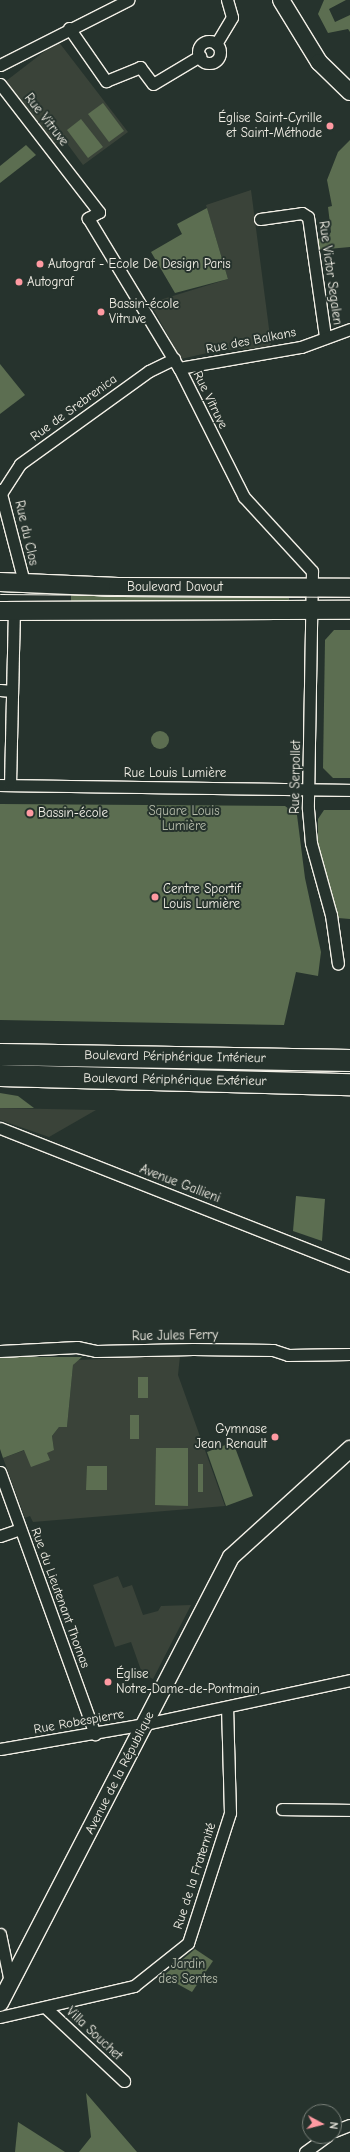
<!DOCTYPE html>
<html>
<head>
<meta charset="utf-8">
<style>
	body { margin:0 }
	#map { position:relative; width:350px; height:2152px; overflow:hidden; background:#26332d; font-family:"Comic Neue",sans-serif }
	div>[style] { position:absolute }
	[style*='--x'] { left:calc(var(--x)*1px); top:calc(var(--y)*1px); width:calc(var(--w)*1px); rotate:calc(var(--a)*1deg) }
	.built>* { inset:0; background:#3a4339 }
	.green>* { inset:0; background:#5c6e51 }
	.round { border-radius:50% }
	.roads { filter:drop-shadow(1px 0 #f4f1e8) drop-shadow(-1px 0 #f4f1e8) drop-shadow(0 1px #f4f1e8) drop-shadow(0 -1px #f4f1e8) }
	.street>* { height:11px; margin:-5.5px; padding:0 5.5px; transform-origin:5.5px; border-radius:5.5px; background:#26332d }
	.street>.ring { margin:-5.5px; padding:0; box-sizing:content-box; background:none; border:11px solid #26332d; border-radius:50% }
	.secondary>* { height:16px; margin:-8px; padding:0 8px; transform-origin:8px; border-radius:8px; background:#26332d }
	.primary>* { height:18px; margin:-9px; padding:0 9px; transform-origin:9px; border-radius:9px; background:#26332d }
	.highway>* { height:21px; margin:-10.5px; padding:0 10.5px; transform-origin:10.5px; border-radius:10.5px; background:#26332d }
	.tram>* { height:1px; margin:-0.5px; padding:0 0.5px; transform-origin:0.5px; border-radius:0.5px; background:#f4f1e8 }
	.dots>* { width:11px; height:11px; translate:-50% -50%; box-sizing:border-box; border:2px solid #26332d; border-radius:50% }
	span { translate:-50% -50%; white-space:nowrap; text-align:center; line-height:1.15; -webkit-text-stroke:4px #26332d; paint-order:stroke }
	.poi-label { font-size:13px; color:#f4f1e8 }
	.right { translate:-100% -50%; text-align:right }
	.left { translate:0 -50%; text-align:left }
	.street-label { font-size:13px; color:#f4f1e8 }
	.park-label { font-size:13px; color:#b7bdac }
	.north { position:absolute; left:302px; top:2104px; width:40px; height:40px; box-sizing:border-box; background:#26332d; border:1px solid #787f78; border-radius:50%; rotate:97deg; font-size:11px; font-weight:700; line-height:16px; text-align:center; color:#f4f1e8 }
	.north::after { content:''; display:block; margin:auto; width:14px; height:18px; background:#ff9aa2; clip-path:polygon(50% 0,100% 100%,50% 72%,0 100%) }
</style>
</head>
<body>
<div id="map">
	<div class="built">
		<i style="clip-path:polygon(58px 41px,128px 132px,83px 165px,63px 138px,55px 144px,6px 81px)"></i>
		<i style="clip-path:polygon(251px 190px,271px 344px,269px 347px,216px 351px,181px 359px,150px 303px,228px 279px,206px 205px)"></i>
		<i style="clip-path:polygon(0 1108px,96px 1110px,49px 1137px,0 1120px)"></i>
		<i style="clip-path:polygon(180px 1356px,178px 1375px,225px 1506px,33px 1522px,30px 1516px,25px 1518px,3px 1458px,25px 1450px,54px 1450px,52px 1436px,59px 1427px,67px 1427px,73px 1365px,76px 1360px)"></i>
		<i style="clip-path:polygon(118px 1576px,123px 1588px,132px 1585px,143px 1615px,158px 1611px,161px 1606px,191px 1605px,153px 1679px,142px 1673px,131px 1642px,115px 1647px,93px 1585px)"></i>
	</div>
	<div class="green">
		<i style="clip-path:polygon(324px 0,346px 0,329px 9px,335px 22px,350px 15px,350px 32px,348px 29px,328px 33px,318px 14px)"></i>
		<i style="clip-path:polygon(103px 103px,124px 131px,109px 142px,88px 114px)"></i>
		<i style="clip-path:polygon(81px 119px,103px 147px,88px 158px,67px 130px)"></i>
		<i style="clip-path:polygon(350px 140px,350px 247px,317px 250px,316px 239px,328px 237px,331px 232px,328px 207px,332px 206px,327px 180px,338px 152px)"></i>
		<i style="clip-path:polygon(26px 145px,36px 155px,0 183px,0 166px)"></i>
		<i style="clip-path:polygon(207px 208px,228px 279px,175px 293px,151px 252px,182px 234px,177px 224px)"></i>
		<i style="clip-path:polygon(0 364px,25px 395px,0 414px)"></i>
		<i style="clip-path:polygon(71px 587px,289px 594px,289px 603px,71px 607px)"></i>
		<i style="clip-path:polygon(334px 630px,350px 630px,350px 778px,333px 778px,323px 768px,325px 640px)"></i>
		<i class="round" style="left:151px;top:731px;width:18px;height:18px"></i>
		<i style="clip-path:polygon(0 804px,285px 806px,297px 815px,305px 878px,321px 952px,318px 976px,296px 972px,284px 1025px,0 1020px)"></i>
		<i style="clip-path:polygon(324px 810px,350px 810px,350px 919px,338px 918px,318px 858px,318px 819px)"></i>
		<i style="clip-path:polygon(0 1093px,18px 1096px,34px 1108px,0 1108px)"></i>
		<i style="clip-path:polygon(296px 1196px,325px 1199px,322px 1241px,293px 1231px)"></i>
		<i style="clip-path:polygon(0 1357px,82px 1357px,73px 1365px,67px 1427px,59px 1427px,52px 1436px,54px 1450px,47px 1453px,50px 1460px,31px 1467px,24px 1450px,3px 1458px,0 1449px)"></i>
		<i style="clip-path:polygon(138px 1377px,148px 1377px,148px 1398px,138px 1398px)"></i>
		<i style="clip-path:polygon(130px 1415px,139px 1415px,139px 1439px,130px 1439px)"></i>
		<i style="clip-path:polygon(233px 1442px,253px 1496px,226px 1506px,207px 1452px)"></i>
		<i style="clip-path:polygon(156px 1448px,188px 1448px,188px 1506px,155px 1505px)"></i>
		<i style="clip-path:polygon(198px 1464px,203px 1464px,203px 1492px,198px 1492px)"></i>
		<i style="clip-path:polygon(87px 1466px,107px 1466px,107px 1490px,86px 1490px)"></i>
		<i style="clip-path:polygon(195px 1949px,213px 1961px,192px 1992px,163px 1976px)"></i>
		<i style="clip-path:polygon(86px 2093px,137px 2152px,79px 2152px,91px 2137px)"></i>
		<i style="clip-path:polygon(18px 2122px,65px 2152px,15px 2152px)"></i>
	</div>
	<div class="roads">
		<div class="street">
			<i style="--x:69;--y:28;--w:65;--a:55.1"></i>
			<i style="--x:106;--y:81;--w:37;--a:-22"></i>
			<i style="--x:140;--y:67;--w:21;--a:53"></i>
			<i style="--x:153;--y:84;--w:55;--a:-30.8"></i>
			<i class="ring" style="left:198px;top:41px;width:11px;height:11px"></i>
			<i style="--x:216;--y:44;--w:31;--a:-59"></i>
			<i style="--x:232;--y:17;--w:18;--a:-106"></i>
			<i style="--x:0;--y:65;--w:144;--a:-26.9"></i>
			<i style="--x:0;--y:84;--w:162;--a:52.3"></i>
			<i style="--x:99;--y:212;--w:13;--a:151"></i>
			<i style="--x:88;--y:218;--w:175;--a:58.8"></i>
			<i style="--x:179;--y:368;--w:144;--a:63.3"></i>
			<i style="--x:244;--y:497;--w:100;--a:47.4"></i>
			<i style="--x:312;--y:571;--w:238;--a:91"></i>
			<i style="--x:308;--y:809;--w:34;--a:85"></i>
			<i style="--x:311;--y:843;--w:75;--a:74.5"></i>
			<i style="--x:331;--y:915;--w:49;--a:81.9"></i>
			<i style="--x:260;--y:219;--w:42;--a:-8.1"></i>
			<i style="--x:302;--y:213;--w:7;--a:34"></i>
			<i style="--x:308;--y:217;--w:120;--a:81.9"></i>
			<i style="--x:179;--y:368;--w:124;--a:-9.8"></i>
			<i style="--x:301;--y:347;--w:52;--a:-20.2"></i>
			<i style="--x:0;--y:490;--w:95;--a:75.4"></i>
			<i style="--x:2;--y:492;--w:33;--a:-57"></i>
			<i style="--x:20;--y:464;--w:159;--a:-35.8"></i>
			<i style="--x:149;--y:371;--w:28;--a:-26"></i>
			<i style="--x:0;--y:690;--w:12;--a:5"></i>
			<i style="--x:0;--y:785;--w:350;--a:0.8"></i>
			<i style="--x:10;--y:785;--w:174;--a:-88.7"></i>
			<i style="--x:0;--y:1128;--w:376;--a:21.5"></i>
			<i style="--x:0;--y:1351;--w:77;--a:-3"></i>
			<i style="--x:77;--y:1347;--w:19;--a:12"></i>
			<i style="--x:96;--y:1351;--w:97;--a:-1.2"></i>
			<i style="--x:193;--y:1349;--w:80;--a:0.7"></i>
			<i style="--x:273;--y:1350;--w:16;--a:18"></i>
			<i style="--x:288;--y:1355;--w:62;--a:-0.9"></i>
			<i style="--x:0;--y:1472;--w:279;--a:70.1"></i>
			<i style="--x:0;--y:1536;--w:21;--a:-19"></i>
			<i style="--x:0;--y:1749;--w:147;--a:-9.8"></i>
			<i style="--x:145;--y:1724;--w:210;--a:-12.1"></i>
			<i style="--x:282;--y:1809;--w:68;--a:0.8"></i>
			<i style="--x:0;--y:1934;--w:49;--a:78.2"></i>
			<i style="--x:46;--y:2008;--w:107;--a:43.1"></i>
			<i style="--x:0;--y:2017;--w:138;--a:-13"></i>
			<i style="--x:134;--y:1986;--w:69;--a:-38.5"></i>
			<i style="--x:188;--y:1943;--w:137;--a:-72.1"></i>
			<i style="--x:230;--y:1813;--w:106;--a:-91.6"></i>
			<i style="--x:334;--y:2131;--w:17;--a:-21"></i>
			<i style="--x:305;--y:2152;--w:27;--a:-36"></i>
		</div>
		<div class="secondary">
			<i style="--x:281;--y:0;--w:73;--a:58.5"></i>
			<i style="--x:319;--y:62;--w:43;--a:44.1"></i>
			<i style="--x:0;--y:2003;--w:502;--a:-62.62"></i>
			<i style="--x:231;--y:1557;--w:161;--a:-42.2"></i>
		</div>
		<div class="primary">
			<i style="--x:0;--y:582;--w:118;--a:2.4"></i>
			<i style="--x:118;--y:587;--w:232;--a:0.2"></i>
			<i style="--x:0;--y:611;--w:350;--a:-0.2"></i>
		</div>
		<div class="highway">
			<i style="--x:0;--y:1054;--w:350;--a:1"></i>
			<i style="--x:0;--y:1075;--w:350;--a:1.5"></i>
		</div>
	</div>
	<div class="tram">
		<i style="--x:0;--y:594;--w:350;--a:0.5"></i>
	</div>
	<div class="dots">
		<i style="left:330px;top:126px;background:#ff9aa2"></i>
		<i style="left:40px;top:264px;background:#ff9aa2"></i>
		<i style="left:19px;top:282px;background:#ff9aa2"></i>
		<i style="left:101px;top:312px;background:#ff9aa2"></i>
		<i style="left:30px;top:813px;background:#ff9aa2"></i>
		<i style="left:155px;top:897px;background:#ff9aa2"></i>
		<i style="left:275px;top:1437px;background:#ff9aa2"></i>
		<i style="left:108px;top:1682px;background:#ff9aa2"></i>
	</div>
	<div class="poi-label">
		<span class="right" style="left:322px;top:126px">Église Saint-Cyrille<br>et Saint-Méthode</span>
		<span class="left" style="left:48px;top:264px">Autograf - Ecole De Design Paris</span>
		<span class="left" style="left:27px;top:282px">Autograf</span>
		<span class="left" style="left:109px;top:312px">Bassin-école<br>Vitruve</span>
		<span class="left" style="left:38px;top:813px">Bassin-école</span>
		<span class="left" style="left:163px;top:897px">Centre Sportif<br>Louis Lumière</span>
		<span class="right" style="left:267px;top:1437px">Gymnase<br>Jean Renault</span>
		<span class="left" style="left:116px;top:1682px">Église<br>Notre-Dame-de-Pontmain</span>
	</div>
	<div class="street-label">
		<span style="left:46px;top:120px;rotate:52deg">Rue Vitruve</span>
		<span style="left:330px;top:273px;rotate:82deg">Rue Victor Segalen</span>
		<span style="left:251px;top:341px;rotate:-11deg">Rue des Balkans</span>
		<span style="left:210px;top:400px;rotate:64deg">Rue Vitruve</span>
		<span style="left:74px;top:408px;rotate:-36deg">Rue de Srebrenica</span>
		<span style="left:26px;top:533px;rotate:77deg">Rue du Clos</span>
		<span style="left:175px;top:587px">Boulevard Davout</span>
		<span style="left:175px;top:773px">Rue Louis Lumière</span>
		<span style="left:296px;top:777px;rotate:-89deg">Rue Serpollet</span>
		<span style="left:175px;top:1057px;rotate:1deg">Boulevard Périphérique Intérieur</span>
		<span style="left:175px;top:1080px;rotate:1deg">Boulevard Périphérique Extérieur</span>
		<span style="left:180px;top:1184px;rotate:21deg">Avenue Gallieni</span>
		<span style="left:175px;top:1336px;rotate:-1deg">Rue Jules Ferry</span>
		<span style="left:60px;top:1598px;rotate:70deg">Rue du Lieutenant Thomas</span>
		<span style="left:79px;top:1722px;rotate:-10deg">Rue Robespierre</span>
		<span style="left:120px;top:1773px;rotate:-63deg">Avenue de la République</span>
		<span style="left:195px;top:1876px;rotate:-72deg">Rue de la Fraternité</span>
		<span style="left:94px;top:2034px;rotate:43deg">Villa Souchet</span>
	</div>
	<div class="park-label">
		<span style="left:184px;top:819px">Square Louis<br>Lumière</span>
		<span style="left:188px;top:1972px">Jardin<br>des Sentes</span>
	</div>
	<div class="north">N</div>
</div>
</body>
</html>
